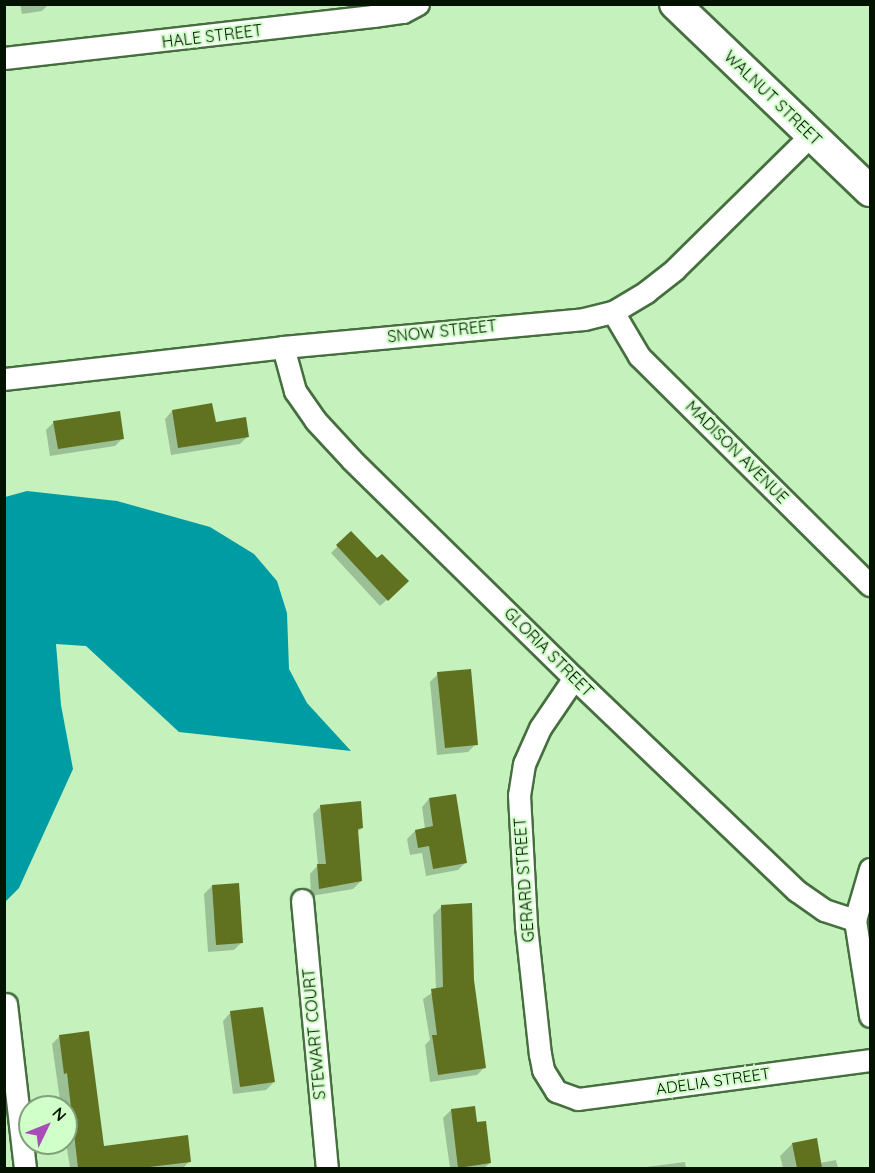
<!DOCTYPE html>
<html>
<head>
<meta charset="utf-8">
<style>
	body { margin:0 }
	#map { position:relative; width:875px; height:1173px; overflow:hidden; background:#c4f1bc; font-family:Quicksand,sans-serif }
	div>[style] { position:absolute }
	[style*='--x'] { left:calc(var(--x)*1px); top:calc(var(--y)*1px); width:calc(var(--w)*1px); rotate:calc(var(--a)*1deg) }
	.water>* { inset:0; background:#009ca4 }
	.shadow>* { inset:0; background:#0003 }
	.building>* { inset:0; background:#607120 }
	.roads { filter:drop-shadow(2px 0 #466e3f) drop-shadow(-2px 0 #466e3f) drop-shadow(0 2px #466e3f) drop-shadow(0 -2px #466e3f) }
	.minor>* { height:21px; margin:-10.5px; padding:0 10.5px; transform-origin:10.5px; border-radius:10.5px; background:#fff }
	.secondary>* { height:30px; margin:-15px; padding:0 15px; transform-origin:15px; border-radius:15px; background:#fff }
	span { translate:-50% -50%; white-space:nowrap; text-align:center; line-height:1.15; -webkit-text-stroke:4.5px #d1ffc9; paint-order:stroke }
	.street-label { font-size:16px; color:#041202 }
	.frame { position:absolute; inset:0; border:6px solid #041202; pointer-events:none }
	.north { position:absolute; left:18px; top:1095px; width:60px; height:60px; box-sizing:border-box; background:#d1ffc9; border:2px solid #7fa079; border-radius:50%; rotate:47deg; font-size:16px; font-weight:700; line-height:24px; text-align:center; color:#041202 }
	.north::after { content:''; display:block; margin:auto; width:21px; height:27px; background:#a74db8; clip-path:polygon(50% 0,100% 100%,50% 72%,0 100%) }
</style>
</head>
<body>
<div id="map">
	<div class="water">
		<i style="clip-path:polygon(27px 491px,117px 501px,210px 527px,254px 554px,277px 581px,287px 613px,289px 669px,307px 703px,351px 751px,179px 732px,86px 646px,56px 644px,61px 705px,73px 769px,19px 888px,5px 902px,5px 497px)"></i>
	</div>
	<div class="shadow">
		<i style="clip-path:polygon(20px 4px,49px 4px,42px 11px,22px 14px)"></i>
		<i style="clip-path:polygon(172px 411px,248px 436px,240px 444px,171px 455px,165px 419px)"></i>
		<i style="clip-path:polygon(54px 422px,123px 438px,115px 446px,50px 456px,46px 430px)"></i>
		<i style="clip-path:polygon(351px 533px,377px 560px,407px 581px,380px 606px,331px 553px)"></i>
		<i style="clip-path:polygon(438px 674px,476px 744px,468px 752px,437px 755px,430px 682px)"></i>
		<i style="clip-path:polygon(429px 799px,466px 862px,458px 870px,426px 876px,422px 853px,410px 855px,407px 839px,415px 831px,425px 829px,422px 807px)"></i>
		<i style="clip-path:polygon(321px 806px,362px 828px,356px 833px,361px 881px,353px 889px,311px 896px,310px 874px,318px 865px,313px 814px)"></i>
		<i style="clip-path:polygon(212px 886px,242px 942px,234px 950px,208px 952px,204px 894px)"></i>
		<i style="clip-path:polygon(441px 907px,472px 980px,485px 1067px,477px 1075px,430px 1082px,425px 1045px,430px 1040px,423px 999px,436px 990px,433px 915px)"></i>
		<i style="clip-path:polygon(230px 1013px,274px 1082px,266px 1090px,233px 1094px,223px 1021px)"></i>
		<i style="clip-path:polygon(60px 1036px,103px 1147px,115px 1146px,118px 1168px,70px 1168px,66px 1143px,66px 1107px,61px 1107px,52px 1044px)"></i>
		<i style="clip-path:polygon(451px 1110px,476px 1124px,490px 1163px,484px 1168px,450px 1168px,443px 1118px)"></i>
		<i style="clip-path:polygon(792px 1144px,820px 1163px,836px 1160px,838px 1168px,783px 1168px,780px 1156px)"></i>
		<i style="clip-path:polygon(137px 1150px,190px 1161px,183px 1168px,141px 1168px)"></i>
		<i style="clip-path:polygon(685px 1162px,686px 1168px,638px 1168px)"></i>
	</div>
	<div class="building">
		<i style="clip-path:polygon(212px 403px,216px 422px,246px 417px,249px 437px,178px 448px,172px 410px)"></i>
		<i style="clip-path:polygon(120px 411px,124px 439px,58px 449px,53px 421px)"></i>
		<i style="clip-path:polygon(351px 531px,377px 558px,382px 554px,409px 581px,388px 601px,336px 545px)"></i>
		<i style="clip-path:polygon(471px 669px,478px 745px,445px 748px,437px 672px)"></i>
		<i style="clip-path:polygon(456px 794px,467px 863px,433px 869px,429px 846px,418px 848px,415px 830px,433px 826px,429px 798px)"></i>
		<i style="clip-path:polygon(361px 801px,363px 828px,358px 829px,362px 881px,319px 889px,317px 864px,326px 864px,320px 805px)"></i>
		<i style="clip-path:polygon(239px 883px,243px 943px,216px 945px,212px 885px)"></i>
		<i style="clip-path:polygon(472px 903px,474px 980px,486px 1068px,438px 1075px,432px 1035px,437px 1035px,431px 989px,443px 987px,441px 905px)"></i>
		<i style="clip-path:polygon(263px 1007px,275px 1082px,240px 1087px,230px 1011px)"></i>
		<i style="clip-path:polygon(89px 1031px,104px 1146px,188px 1135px,191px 1162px,141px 1168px,78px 1168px,67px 1073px,64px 1074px,59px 1035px)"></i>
		<i style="clip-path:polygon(475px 1106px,477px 1122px,486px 1121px,491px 1163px,458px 1168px,451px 1109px)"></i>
		<i style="clip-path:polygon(817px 1138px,822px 1168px,797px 1168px,792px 1143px)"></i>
	</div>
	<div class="roads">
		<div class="minor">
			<i style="--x:4;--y:58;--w:371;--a:-6.5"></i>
			<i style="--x:373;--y:16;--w:30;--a:-8"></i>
			<i style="--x:403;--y:12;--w:17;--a:-28"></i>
			<i style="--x:613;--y:312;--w:51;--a:59.4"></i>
			<i style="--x:639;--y:356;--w:325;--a:44.8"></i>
			<i style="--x:283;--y:347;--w:46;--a:74.7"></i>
			<i style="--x:295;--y:391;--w:35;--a:55"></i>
			<i style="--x:315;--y:420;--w:54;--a:47.2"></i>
			<i style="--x:352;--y:460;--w:311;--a:44.5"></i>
			<i style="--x:574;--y:678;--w:308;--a:43.7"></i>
			<i style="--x:797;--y:891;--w:33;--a:35"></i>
			<i style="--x:824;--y:910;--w:33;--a:18"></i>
			<i style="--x:4;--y:379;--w:281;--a:-6.5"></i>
			<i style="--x:283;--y:347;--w:302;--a:-5.3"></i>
			<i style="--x:584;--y:319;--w:30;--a:-14"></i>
			<i style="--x:613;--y:312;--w:39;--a:-31"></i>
			<i style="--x:646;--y:292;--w:37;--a:-38"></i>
			<i style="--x:675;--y:269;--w:192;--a:-44.6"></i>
			<i style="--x:574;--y:678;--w:60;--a:124.2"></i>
			<i style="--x:540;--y:728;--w:39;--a:114"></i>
			<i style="--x:524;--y:764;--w:31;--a:99"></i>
			<i style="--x:519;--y:795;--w:131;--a:86.9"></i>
			<i style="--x:526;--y:926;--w:129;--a:83.8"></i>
			<i style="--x:540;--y:1054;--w:16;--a:79"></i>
			<i style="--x:543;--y:1070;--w:25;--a:58"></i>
			<i style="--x:556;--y:1091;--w:23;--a:20"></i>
			<i style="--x:578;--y:1099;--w:295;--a:-7.6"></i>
			<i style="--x:870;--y:869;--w:53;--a:106.4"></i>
			<i style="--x:855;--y:920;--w:97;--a:81.1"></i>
			<i style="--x:302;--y:900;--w:269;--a:84.7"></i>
			<i style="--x:6;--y:1004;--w:165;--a:83.4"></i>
		</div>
		<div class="secondary">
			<i style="--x:675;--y:4;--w:270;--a:43.8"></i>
		</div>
	</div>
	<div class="street-label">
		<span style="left:212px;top:36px;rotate:-7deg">HALE STREET</span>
		<span style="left:773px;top:98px;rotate:44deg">WALNUT STREET</span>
		<span style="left:442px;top:331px;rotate:-6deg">SNOW STREET</span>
		<span style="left:737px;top:452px;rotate:45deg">MADISON AVENUE</span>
		<span style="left:549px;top:652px;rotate:45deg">GLORIA STREET</span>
		<span style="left:524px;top:880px;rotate:-94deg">GERARD STREET</span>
		<span style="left:314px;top:1034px;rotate:-95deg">STEWART COURT</span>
		<span style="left:713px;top:1081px;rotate:-8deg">ADELIA STREET</span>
	</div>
	<div class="frame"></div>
	<div class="north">N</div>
</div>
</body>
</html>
